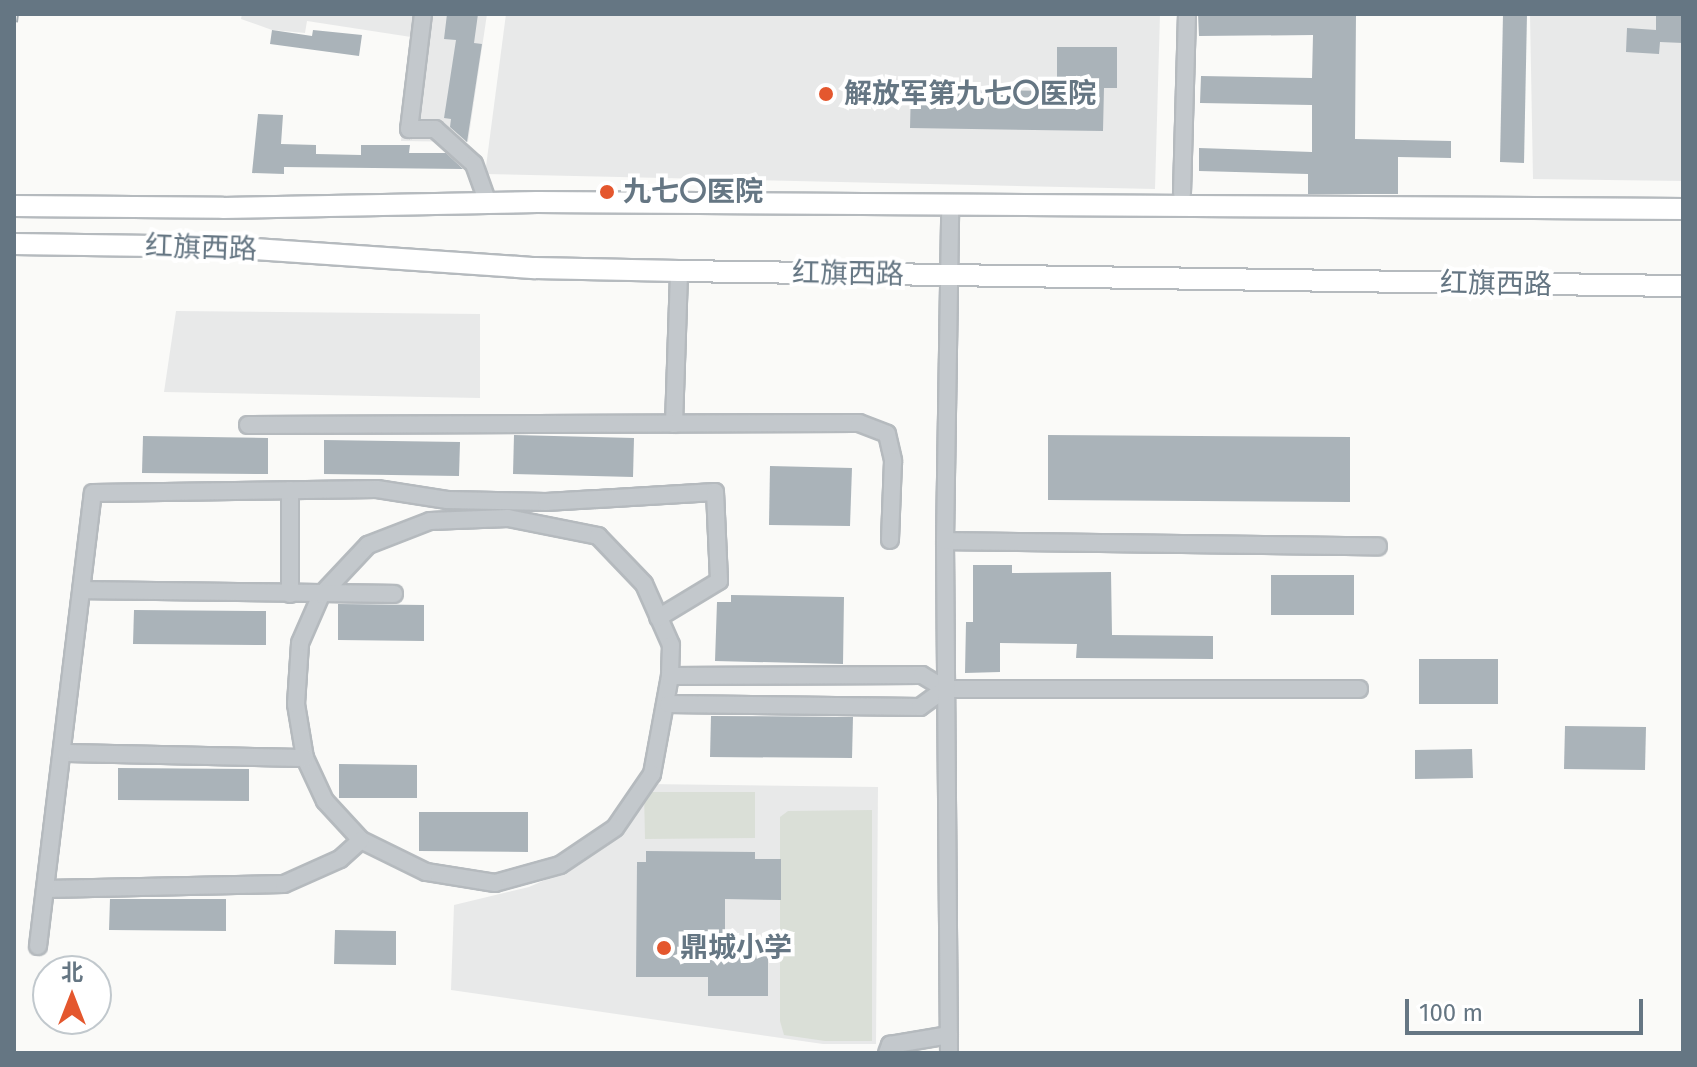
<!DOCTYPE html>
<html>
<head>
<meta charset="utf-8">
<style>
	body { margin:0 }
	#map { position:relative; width:1697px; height:1067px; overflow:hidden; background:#fafaf8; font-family:"Fira Sans","Noto Sans SC",sans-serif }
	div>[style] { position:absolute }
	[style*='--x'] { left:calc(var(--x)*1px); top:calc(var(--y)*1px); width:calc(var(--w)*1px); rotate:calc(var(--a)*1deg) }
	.built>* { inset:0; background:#e8e9e9 }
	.green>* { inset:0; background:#dadfd7 }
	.building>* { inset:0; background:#aab3b9 }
	.roads { filter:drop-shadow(2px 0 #b5babe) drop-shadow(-2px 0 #b5babe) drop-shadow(0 2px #b5babe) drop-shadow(0 -2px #b5babe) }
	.minor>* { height:16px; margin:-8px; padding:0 8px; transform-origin:8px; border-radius:8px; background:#c3c8cc }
	.major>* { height:20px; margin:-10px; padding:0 10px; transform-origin:10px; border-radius:10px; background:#fff }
	.rail>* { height:8px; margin-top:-4px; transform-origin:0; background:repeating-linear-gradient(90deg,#fff 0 15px,#a2aab0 0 30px); box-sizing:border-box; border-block:2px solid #a2aab0 }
	.dots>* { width:22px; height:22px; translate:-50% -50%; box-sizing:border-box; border:4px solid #fff; border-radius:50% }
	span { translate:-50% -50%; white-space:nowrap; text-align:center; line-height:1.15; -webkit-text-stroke:8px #fff; paint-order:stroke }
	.poi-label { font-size:28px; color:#657683; font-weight:700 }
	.left { translate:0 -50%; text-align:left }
	.street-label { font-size:28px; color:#657683 }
	.frame { position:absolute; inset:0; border:16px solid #657683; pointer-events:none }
	.north { position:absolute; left:32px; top:955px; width:80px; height:80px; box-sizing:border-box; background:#fff; border:2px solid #c1c8cd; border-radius:50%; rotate:0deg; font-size:22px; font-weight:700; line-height:32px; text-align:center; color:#657683 }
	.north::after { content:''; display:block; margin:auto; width:28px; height:36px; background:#e4572e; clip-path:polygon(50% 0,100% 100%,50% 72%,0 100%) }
	.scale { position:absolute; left:1405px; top:999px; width:238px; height:36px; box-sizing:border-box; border:4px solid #657683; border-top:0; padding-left:10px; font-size:24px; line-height:28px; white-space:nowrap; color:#657683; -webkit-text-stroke:6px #fff; paint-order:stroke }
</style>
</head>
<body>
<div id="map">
	<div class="built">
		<i style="clip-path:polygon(242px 14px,487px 14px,468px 142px,401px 141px,411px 37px,307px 21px,305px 33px,272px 30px,241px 19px)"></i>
		<i style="clip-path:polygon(506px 14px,1160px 14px,1155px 189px,485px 174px)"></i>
		<i style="clip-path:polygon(1530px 14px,1683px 14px,1683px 181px,1533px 179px)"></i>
		<i style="clip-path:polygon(176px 311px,480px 314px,480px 398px,164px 392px)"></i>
		<i style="clip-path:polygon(647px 784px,878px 787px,876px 1044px,823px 1044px,451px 990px,454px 905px,529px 887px,579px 865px,615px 835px)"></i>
	</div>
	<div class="green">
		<i style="clip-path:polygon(644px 792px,755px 792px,755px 838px,645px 839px)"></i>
		<i style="clip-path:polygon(872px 810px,872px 1041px,825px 1041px,784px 1035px,780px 1021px,780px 817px,788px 811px)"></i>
	</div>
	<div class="building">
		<i style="clip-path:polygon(447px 14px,478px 14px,474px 43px,482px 44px,467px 142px,450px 127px,451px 119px,444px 118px,456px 40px,444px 39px)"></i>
		<i style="clip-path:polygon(1198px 14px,1356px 14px,1355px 139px,1451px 141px,1451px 158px,1398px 157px,1398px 194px,1308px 194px,1308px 174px,1199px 171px,1199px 148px,1312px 152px,1312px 105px,1200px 103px,1201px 76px,1312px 78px,1313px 35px,1199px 36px)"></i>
		<i style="clip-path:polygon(1503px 14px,1527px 14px,1524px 163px,1500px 162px)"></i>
		<i style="clip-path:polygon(1656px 14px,1683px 14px,1683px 43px,1660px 42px,1659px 54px,1626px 52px,1627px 28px,1656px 30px)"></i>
		<i style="clip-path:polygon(272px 30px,312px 36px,313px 30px,362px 35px,359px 56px,270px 44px)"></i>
		<i style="clip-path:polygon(1057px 47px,1117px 47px,1117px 88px,1104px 88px,1103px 131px,910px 128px,911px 89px,1057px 91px)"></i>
		<i style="clip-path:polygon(258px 114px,283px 115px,281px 144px,316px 145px,316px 154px,361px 155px,361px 145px,410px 145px,409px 153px,446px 153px,463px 169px,284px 167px,284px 174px,252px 173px)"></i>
		<i style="clip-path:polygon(514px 435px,634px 438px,633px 477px,513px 474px)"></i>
		<i style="clip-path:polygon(1048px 435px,1350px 437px,1350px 502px,1048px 500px)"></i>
		<i style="clip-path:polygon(143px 436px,268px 438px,268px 474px,142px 473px)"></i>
		<i style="clip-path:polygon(324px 440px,460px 442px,459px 476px,324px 474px)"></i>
		<i style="clip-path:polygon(770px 466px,852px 468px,850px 526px,769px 525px)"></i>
		<i style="clip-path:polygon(973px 565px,1012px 565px,1012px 573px,1111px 572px,1112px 635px,1213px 636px,1213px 659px,1076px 658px,1077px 644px,1000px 643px,1000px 672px,965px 673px,966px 622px,973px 622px)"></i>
		<i style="clip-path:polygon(1271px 575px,1354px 575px,1354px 615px,1271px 615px)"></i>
		<i style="clip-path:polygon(731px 595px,844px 597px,843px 664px,715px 661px,717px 602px,731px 602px)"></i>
		<i style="clip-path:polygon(338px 604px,424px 605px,424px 641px,338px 640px)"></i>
		<i style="clip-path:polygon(134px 610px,266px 611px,266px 645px,133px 644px)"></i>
		<i style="clip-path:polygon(1419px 659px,1498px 659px,1498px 704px,1419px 704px)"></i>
		<i style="clip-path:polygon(711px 716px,853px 717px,852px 758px,710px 757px)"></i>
		<i style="clip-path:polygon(1565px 726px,1646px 727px,1645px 770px,1564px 769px)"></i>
		<i style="clip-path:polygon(1472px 749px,1473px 778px,1415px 779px,1415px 750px)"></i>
		<i style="clip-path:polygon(339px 764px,417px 765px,417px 798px,339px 798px)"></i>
		<i style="clip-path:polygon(118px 768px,249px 769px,249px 801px,118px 800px)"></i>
		<i style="clip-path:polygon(419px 812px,528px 812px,528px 852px,419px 851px)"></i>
		<i style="clip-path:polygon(646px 851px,755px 852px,755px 859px,781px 859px,781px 900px,725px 899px,725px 948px,768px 948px,768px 996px,708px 996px,708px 977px,636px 977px,637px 862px,646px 862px)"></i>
		<i style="clip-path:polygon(110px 899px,226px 899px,226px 931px,109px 930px)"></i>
		<i style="clip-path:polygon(335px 930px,396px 931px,396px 965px,334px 964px)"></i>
	</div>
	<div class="roads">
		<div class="minor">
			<i style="--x:423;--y:14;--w:116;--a:96.9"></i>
			<i style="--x:409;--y:129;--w:26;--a:0"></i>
			<i style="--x:435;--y:129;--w:52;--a:41.9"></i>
			<i style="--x:474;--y:164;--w:41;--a:70.3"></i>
			<i style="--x:1182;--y:193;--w:179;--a:-88.4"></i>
			<i style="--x:674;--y:424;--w:153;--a:-88.1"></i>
			<i style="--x:248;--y:425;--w:611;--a:-0.19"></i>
			<i style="--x:859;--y:423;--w:30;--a:21"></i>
			<i style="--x:887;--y:434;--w:28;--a:77"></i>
			<i style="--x:893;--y:461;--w:79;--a:92.2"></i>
			<i style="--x:290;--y:490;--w:104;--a:90"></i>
			<i style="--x:508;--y:518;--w:92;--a:11.3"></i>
			<i style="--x:598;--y:536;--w:66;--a:46.2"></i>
			<i style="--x:644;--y:584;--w:67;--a:66.1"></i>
			<i style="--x:671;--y:645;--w:31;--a:92"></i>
			<i style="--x:670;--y:676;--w:100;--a:100.4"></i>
			<i style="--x:652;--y:774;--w:65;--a:124.4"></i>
			<i style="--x:615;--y:828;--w:66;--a:146.1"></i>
			<i style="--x:560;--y:865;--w:67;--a:164.5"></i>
			<i style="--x:495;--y:883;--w:70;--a:-170.9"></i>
			<i style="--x:426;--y:872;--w:72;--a:-153.8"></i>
			<i style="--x:361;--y:840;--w:53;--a:-132.7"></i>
			<i style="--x:325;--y:801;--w:47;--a:-114.9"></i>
			<i style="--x:305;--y:758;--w:55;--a:-99.5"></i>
			<i style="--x:296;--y:704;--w:61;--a:-86.2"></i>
			<i style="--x:300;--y:643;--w:52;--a:-66.4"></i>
			<i style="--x:321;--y:595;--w:69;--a:-46.8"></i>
			<i style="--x:368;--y:545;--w:66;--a:-21.2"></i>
			<i style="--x:430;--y:521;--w:78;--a:-2.2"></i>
			<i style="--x:945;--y:541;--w:433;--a:0.7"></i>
			<i style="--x:82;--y:590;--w:312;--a:0.7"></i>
			<i style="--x:670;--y:676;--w:252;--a:-0.2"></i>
			<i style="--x:922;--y:675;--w:27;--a:31"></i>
			<i style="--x:945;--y:689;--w:414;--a:0"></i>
			<i style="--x:668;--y:704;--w:252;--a:0.7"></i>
			<i style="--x:920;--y:707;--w:31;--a:-36"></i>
			<i style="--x:64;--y:753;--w:241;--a:1.2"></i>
			<i style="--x:46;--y:889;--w:238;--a:-1.2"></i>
			<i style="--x:284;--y:884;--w:61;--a:-24.1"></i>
			<i style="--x:340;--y:859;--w:28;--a:-42"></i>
			<i style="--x:38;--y:946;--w:456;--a:-83.1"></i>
			<i style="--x:93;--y:493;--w:284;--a:-0.8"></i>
			<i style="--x:377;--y:489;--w:71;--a:8.9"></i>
			<i style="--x:447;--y:500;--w:99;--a:1.2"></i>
			<i style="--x:546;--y:502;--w:169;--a:-3.4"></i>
			<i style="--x:715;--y:492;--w:89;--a:87.4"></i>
			<i style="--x:719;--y:581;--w:71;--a:148.8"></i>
			<i style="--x:887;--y:1053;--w:9;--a:-69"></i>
			<i style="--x:890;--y:1045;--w:60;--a:-9.6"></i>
			<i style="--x:949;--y:1053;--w:512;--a:-90.45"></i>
			<i style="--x:945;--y:541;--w:337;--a:-89.1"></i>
		</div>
		<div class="major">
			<i style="--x:14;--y:206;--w:209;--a:0.5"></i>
			<i style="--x:223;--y:208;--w:314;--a:-1.1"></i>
			<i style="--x:537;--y:202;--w:1146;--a:0.35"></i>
			<i style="--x:14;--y:244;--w:211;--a:0.8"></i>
			<i style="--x:225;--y:247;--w:311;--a:3.9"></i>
			<i style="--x:535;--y:268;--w:144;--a:1.2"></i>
			<i style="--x:679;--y:271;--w:1004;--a:0.86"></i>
		</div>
	</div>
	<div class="rail">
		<i style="--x:14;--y:22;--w:8;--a:-83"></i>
	</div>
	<div class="dots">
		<i style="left:826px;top:94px;background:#e4572e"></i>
		<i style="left:607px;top:192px;background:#e4572e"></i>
		<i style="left:664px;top:948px;background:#e4572e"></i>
	</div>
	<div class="poi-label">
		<span class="left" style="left:844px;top:94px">解放军第九七〇医院</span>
		<span class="left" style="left:623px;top:192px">九七〇医院</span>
		<span class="left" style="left:680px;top:948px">鼎城小学</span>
	</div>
	<div class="street-label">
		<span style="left:201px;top:248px;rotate:2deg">红旗西路</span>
		<span style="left:848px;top:274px;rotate:1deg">红旗西路</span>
		<span style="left:1496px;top:284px;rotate:1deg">红旗西路</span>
	</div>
	<div class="frame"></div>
	<div class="north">北</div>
	<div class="scale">100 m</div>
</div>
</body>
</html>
